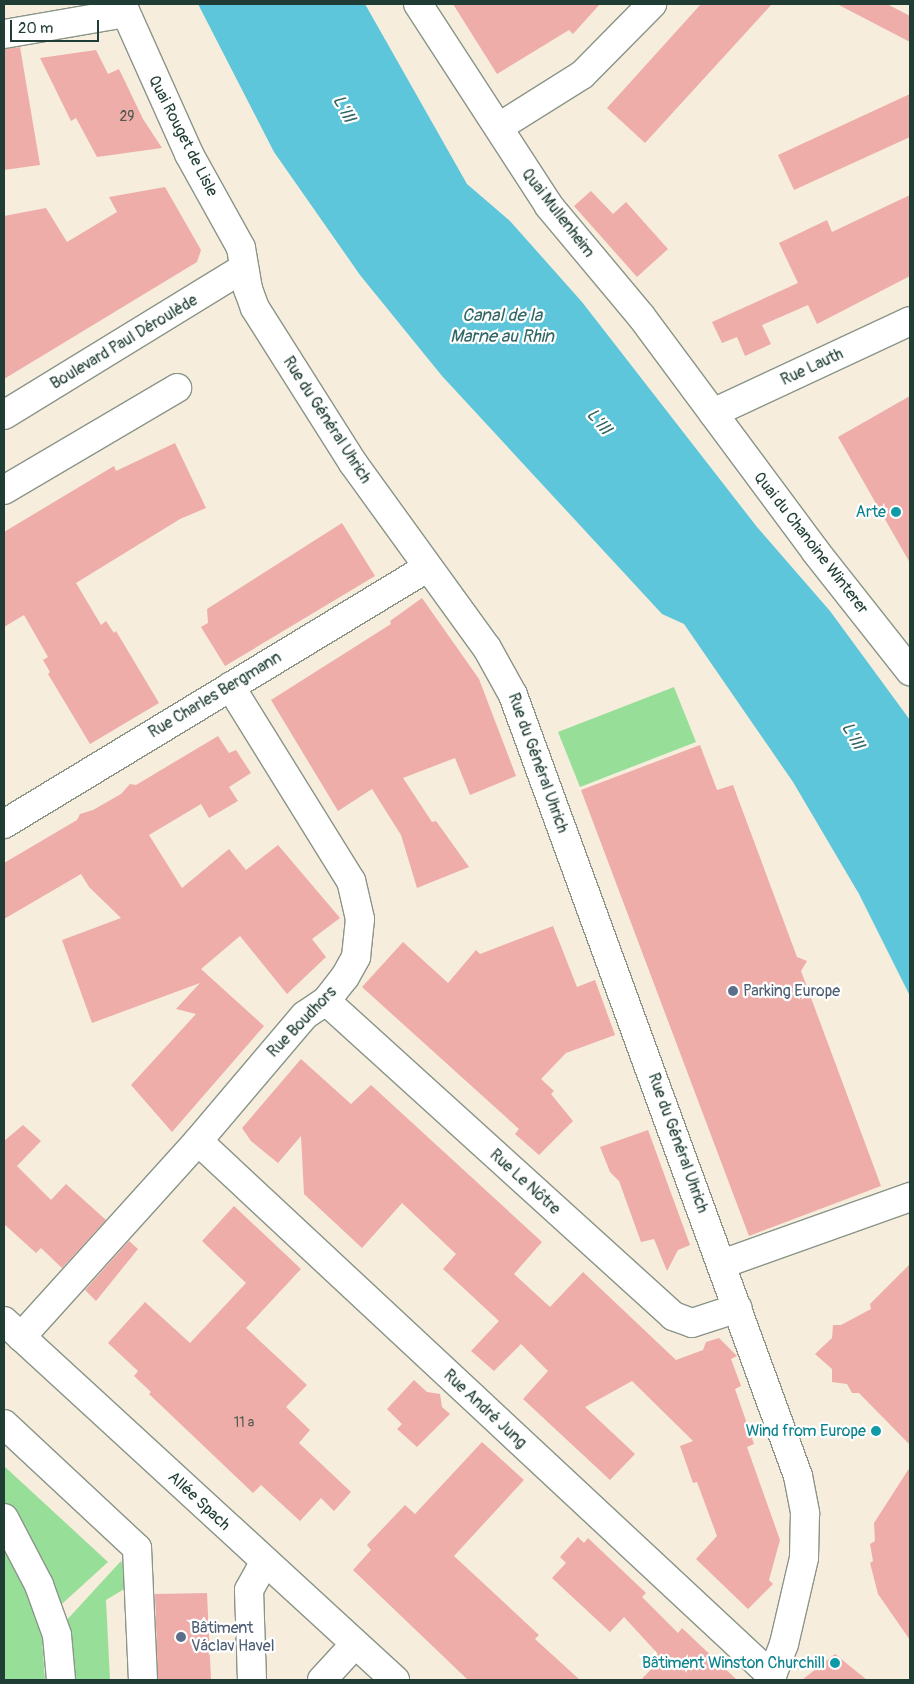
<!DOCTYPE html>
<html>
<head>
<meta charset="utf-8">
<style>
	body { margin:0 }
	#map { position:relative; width:914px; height:1684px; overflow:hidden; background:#f6eddc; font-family:Pangolin,sans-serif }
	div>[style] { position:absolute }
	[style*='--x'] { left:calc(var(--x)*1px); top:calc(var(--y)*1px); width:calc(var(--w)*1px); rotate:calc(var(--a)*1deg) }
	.green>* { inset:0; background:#97df99 }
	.water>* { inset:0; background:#5ec6da }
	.building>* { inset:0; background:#eeada9 }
	.roads { filter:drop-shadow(1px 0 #8a9588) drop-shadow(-1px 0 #8a9588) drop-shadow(0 1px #8a9588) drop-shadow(0 -1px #8a9588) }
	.minor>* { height:28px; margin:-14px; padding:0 14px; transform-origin:14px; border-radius:14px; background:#fff }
	.dots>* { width:14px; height:14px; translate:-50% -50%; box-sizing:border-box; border:2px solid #fff; border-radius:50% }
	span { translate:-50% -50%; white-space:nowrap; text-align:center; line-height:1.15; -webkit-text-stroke:4.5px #fff; paint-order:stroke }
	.number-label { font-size:14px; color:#535951 }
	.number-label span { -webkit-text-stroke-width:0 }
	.street-label { font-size:16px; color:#1f3d34 }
	.culture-label { font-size:16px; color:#0d838f }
	.right { translate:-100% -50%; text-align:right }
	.service-label { font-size:16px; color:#4e5e75 }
	.left { translate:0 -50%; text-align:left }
	.water-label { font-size:18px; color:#326666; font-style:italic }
	.frame { position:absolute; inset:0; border:5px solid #1f3d34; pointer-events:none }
	.scale { position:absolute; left:10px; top:20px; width:89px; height:22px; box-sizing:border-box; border:2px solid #1f3d34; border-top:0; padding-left:6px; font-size:15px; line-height:18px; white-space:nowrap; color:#1f3d34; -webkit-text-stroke:4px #fff; paint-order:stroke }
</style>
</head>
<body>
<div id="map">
	<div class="green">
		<i style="clip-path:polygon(674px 687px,696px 742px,580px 787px,558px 732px)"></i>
		<i style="clip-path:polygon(4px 1466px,108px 1562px,41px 1623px,45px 1680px,4px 1680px)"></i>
		<i style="clip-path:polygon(121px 1561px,127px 1577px,126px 1588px,106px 1600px,110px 1680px,73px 1680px,64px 1623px)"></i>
	</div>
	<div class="water">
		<i style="clip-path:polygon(198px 4px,365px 4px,467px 184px,510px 221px,582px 302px,757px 527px,830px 611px,910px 720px,910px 996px,859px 894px,793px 782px,684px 624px,662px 614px,442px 376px,360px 275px,274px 152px)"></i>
	</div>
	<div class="building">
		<i style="clip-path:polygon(453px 4px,600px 4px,573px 34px,569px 30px,497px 74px)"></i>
		<i style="clip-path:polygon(701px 4px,772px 4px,645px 143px,607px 108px)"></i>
		<i style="clip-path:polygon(837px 4px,887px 4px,910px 16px,910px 42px)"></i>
		<i style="clip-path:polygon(20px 47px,40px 165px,4px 170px,4px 49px)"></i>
		<i style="clip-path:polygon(96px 50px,108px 74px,119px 69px,143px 119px,162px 148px,97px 157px,76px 118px,71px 121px,40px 58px)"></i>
		<i style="clip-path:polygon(910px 94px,910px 137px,794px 190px,778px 155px)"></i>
		<i style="clip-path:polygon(165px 187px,201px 250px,197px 262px,4px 379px,4px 216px,46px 208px,67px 242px,117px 212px,109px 197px)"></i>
		<i style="clip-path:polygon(591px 191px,613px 214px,626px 202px,668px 249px,637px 277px,574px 206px)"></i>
		<i style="clip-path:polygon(910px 195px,910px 276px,817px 324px,808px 305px,762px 325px,771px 344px,745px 356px,737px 337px,722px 343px,712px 322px,798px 283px,779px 243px,827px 220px,832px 232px)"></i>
		<i style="clip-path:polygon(910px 396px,910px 563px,838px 437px)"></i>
		<i style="clip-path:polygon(175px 443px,206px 508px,180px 519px,76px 583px,101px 625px,106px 621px,114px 633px,116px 631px,159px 703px,90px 744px,48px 674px,50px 672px,43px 660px,48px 657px,24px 615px,4px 627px,4px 532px,114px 466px,116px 471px)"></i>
		<i style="clip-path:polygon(342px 523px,375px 576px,225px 666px,201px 627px,208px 623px,207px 609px)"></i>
		<i style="clip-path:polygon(422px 598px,479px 679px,516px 776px,470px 795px,455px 758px,403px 778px,432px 822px,436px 821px,469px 867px,417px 888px,401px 835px,372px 789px,338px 811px,271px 700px,391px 624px,390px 621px)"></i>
		<i style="clip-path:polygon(218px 736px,229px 753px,236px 750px,251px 773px,229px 787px,238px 801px,209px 818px,201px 804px,149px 835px,182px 888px,229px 849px,246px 870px,278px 845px,340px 918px,312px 939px,326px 957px,287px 994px,240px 936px,201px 969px,264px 1026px,172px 1132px,131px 1085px,196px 1014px,176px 1009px,200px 983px,92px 1023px,62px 940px,121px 918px,89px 887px,81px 874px,4px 919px,4px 863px,77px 820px,80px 814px,93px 810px,121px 794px,130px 784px,136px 785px)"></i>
		<i style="clip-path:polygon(700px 745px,717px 790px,733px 785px,797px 957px,807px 961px,801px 971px,881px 1186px,749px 1236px,581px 790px)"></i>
		<i style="clip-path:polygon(553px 926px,577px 987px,595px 980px,615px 1035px,566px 1053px,541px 1079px,554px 1091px,551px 1094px,573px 1121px,539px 1155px,515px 1134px,519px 1129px,362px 987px,403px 942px,448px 983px,476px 950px,480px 954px)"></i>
		<i style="clip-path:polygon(301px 1059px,351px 1104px,371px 1085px,542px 1242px,514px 1274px,550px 1307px,583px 1272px,676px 1360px,703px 1350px,706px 1342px,719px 1338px,737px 1356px,731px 1359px,741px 1386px,735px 1389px,754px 1444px,747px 1447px,780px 1540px,769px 1580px,773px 1584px,748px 1609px,696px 1559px,717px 1536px,697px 1482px,693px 1483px,680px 1446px,693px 1441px,632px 1381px,585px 1407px,635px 1454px,610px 1480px,523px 1399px,548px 1371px,521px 1344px,494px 1371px,471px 1351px,499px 1321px,443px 1269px,456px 1254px,402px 1203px,362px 1248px,304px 1194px,301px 1136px,278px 1163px,251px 1141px,242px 1128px)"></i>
		<i style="clip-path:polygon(23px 1125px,41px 1141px,17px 1166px,51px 1200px,66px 1184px,106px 1220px,62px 1268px,41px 1248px,36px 1253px,4px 1224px,4px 1141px)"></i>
		<i style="clip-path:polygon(648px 1130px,690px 1245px,678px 1250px,667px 1271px,654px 1239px,641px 1242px,619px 1181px,610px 1172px,600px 1147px)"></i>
		<i style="clip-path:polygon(234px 1206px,301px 1269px,246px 1328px,307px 1385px,286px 1407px,310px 1430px,299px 1443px,351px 1492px,334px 1511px,321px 1498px,300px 1521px,261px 1485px,253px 1493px,149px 1394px,151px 1392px,134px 1376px,138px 1371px,108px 1343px,145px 1302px,190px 1343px,246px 1283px,202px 1241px)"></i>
		<i style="clip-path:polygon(129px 1241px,138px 1249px,96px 1301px,85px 1290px)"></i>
		<i style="clip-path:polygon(910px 1264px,910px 1445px,859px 1393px,852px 1393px,847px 1384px,832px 1382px,832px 1369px,815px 1354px,832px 1338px,833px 1325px,841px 1325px,871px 1309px,870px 1304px)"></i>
		<i style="clip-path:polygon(414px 1380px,427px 1392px,440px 1394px,442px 1407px,450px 1414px,417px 1447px,397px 1429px,402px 1424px,387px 1409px)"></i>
		<i style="clip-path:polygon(482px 1442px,524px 1480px,454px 1556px,539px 1635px,535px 1639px,580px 1680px,468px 1680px,353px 1570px,371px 1550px,367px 1545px,405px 1505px,415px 1514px)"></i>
		<i style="clip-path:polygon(910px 1467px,910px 1640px,878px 1594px,870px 1563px,873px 1561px,870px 1544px,875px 1541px,874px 1523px)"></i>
		<i style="clip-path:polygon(578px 1537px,584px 1543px,588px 1538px,646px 1593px,642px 1597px,678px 1633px,682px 1628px,737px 1680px,641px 1680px,655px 1665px,651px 1661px,658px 1654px,624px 1617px,610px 1632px,552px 1578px,566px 1563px,560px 1557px)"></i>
		<i style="clip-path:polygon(207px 1593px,211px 1680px,158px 1680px,155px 1594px)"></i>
		<i style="clip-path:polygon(835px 1654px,867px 1680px,802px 1680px)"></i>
	</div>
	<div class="roads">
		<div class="minor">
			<i style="--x:122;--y:4;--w:164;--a:65.9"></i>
			<i style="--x:189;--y:154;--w:107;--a:61"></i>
			<i style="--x:241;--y:248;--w:42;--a:80.3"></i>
			<i style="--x:248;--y:289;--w:20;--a:70"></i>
			<i style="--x:255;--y:308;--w:183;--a:57.7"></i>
			<i style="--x:353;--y:463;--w:228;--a:54.1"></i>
			<i style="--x:487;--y:648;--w:54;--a:61"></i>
			<i style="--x:513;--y:695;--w:831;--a:69.95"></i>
			<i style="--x:798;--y:1476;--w:38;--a:79"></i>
			<i style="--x:805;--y:1513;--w:45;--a:91.3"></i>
			<i style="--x:804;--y:1558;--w:88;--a:103.1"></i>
			<i style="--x:784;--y:1644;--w:39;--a:111"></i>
			<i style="--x:418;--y:4;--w:241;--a:57"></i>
			<i style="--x:549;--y:206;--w:143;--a:50.1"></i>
			<i style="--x:641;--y:316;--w:294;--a:53.4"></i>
			<i style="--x:816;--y:552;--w:152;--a:51.7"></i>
			<i style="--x:4;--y:34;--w:123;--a:-9.8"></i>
			<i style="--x:499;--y:127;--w:98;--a:-32.1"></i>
			<i style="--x:582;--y:75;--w:100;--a:-45.4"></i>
			<i style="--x:713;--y:413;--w:217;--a:-25"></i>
			<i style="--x:4;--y:415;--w:281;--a:-31.5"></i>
			<i style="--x:4;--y:490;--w:201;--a:-30.5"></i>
			<i style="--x:4;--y:824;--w:494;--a:-31.2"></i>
			<i style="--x:326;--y:1001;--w:469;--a:42.2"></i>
			<i style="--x:673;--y:1316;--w:20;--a:20"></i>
			<i style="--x:692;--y:1323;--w:48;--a:-18.1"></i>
			<i style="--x:198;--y:1141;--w:785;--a:42.99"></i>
			<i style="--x:722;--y:1264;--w:200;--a:-19.6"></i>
			<i style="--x:4;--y:1321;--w:531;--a:42.56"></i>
			<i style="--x:21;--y:1337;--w:264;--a:-47.9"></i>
			<i style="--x:198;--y:1141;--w:165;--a:-49.7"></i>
			<i style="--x:305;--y:1015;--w:25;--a:-34"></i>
			<i style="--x:326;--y:1001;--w:31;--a:-52"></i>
			<i style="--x:345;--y:977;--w:23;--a:-61"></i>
			<i style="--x:356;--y:957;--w:38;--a:-84"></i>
			<i style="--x:360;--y:919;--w:39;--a:-103"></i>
			<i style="--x:351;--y:881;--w:229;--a:-121.8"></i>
			<i style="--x:4;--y:1424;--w:182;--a:43"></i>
			<i style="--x:137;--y:1548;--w:132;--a:87.4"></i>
			<i style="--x:4;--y:1518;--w:76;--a:62.4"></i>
			<i style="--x:39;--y:1585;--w:53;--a:70.2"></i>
			<i style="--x:57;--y:1635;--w:45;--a:84.9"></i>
			<i style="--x:252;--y:1680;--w:90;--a:-91.9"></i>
			<i style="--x:249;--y:1590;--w:33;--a:-61"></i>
			<i style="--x:322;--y:1680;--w:49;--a:-47.5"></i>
		</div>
	</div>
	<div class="dots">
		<i style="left:896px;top:512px;background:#0f9aa8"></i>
		<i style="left:733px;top:991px;background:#5c6f8a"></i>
		<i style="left:876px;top:1431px;background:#0f9aa8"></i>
		<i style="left:181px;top:1637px;background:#5c6f8a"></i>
		<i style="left:835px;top:1663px;background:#0f9aa8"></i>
	</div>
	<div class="number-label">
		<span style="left:127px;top:117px">29</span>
		<span style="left:244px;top:1423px">11 a</span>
	</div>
	<div class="street-label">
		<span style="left:183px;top:136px;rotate:63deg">Quai Rouget de Lisle</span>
		<span style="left:558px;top:213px;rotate:52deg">Quai Mullenheim</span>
		<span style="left:124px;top:342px;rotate:-31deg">Boulevard Paul Déroulède</span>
		<span style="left:812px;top:367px;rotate:-25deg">Rue Lauth</span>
		<span style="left:327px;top:420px;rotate:57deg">Rue du Général Uhrich</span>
		<span style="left:811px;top:543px;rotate:52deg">Quai du Chanoine Winterer</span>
		<span style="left:215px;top:695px;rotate:-31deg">Rue Charles Bergmann</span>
		<span style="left:538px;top:763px;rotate:70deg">Rue du Général Uhrich</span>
		<span style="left:302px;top:1022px;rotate:-46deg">Rue Boudhors</span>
		<span style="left:678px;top:1143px;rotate:70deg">Rue du Général Uhrich</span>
		<span style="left:525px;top:1182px;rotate:42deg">Rue Le Nôtre</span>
		<span style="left:485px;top:1409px;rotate:43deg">Rue André Jung</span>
		<span style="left:199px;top:1501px;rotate:43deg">Allée Spach</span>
	</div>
	<div class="culture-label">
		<span class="right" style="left:886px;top:512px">Arte</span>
		<span class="right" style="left:866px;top:1431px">Wind from Europe</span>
		<span class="right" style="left:825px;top:1663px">Bâtiment Winston Churchill</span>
	</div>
	<div class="service-label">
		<span class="left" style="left:743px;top:991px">Parking Europe</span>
		<span class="left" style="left:191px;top:1637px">Bâtiment<br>Václav Havel</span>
	</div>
	<div class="water-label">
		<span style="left:343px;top:109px;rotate:62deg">L'Ill</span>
		<span style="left:502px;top:327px">Canal de la<br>Marne au Rhin</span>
		<span style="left:598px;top:422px;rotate:50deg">L'Ill</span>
		<span style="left:852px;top:736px;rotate:61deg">L'Ill</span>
	</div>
	<div class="frame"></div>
	<div class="scale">20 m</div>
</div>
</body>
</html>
